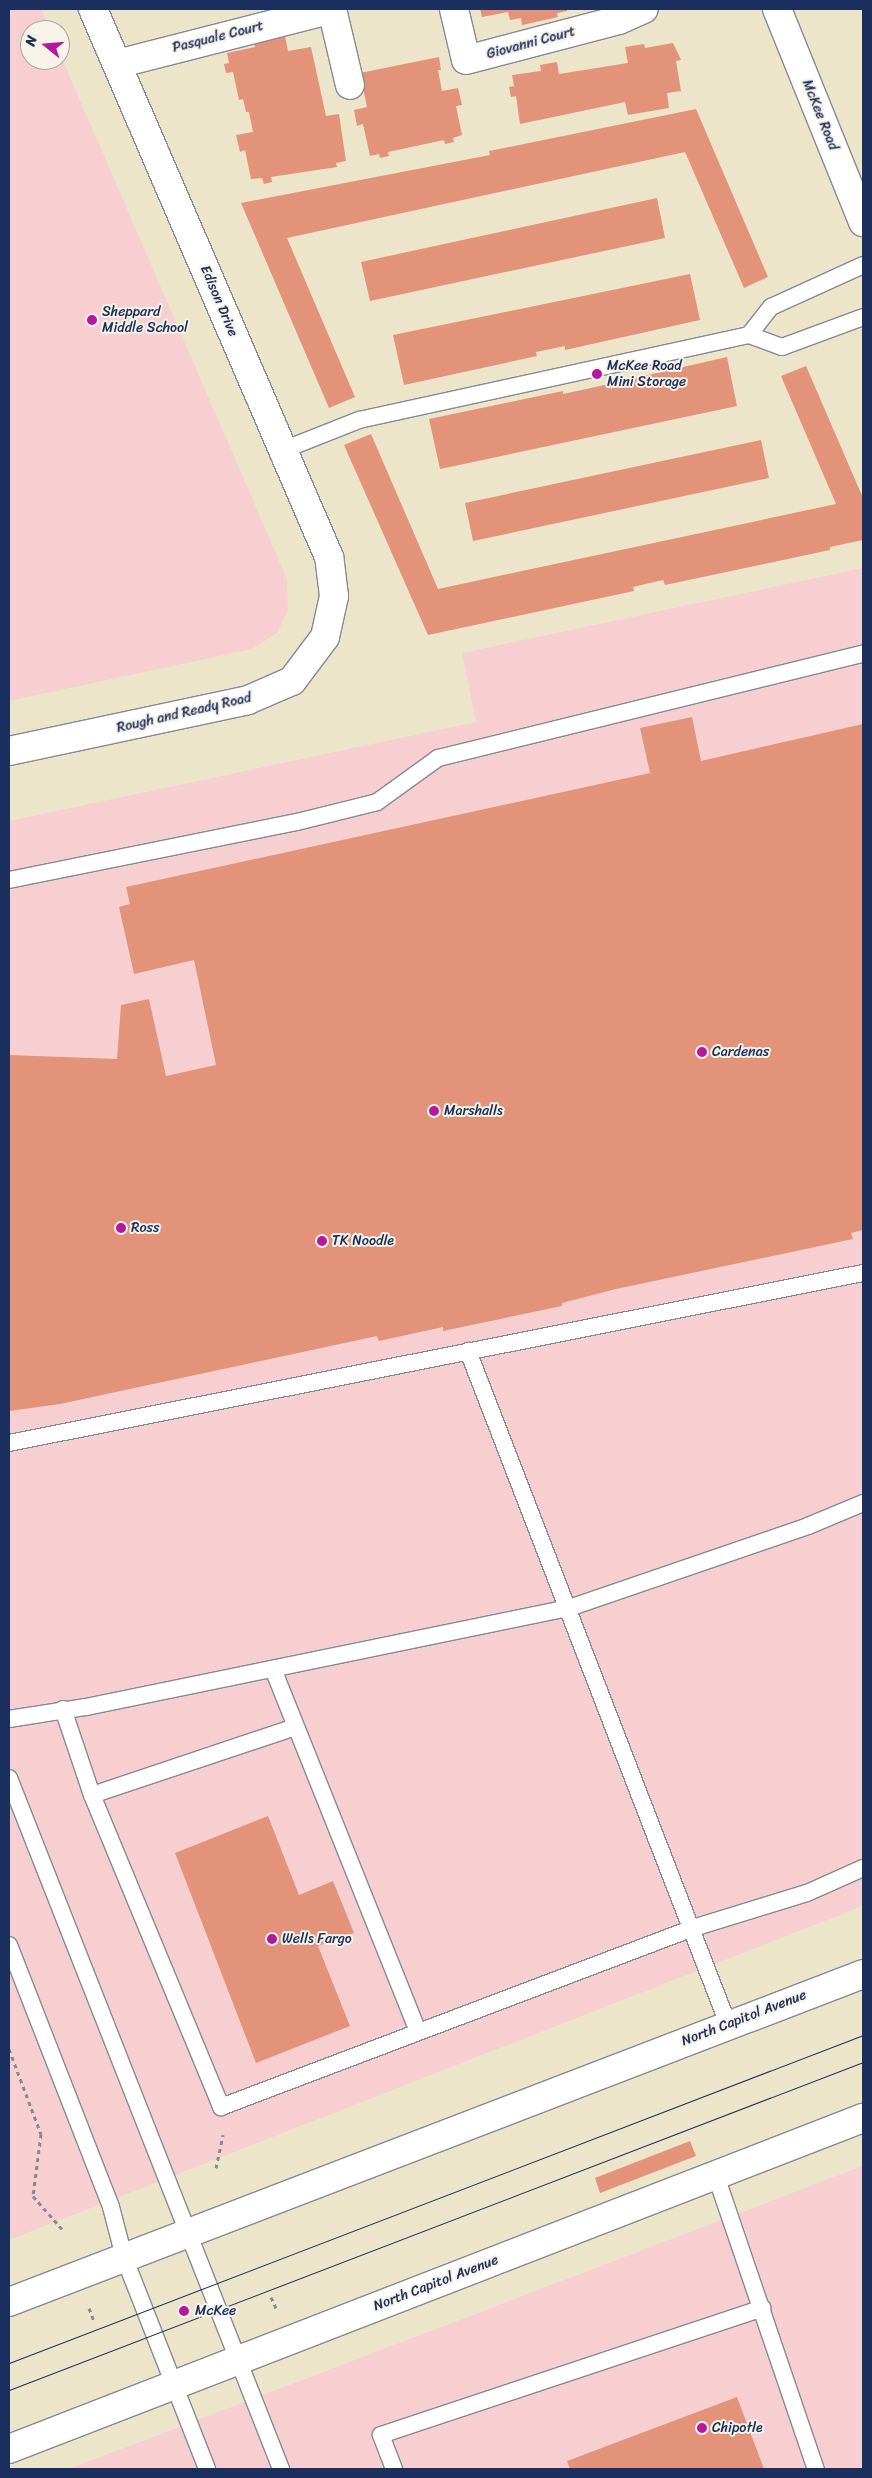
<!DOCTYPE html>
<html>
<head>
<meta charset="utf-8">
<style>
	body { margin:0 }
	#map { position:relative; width:872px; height:2478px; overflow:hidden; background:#ede5c9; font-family:Sriracha,sans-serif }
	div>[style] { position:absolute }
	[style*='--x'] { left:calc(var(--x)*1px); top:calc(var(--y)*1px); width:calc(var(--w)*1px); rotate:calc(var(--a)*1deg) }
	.built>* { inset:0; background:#f7cfd1 }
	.building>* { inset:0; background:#e3937a }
	.path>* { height:3px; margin-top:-1.5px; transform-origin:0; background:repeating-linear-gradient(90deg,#848a94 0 4px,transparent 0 8px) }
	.roads { filter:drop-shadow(1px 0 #848a94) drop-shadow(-1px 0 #848a94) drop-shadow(0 1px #848a94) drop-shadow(0 -1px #848a94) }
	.service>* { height:16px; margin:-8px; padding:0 8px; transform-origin:8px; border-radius:8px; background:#fff }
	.minor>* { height:28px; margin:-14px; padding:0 14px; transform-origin:14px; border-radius:14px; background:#fff }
	.secondary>* { height:28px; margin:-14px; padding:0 14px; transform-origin:14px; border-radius:14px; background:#fff }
	.primary>* { height:28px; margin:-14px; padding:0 14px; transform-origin:14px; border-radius:14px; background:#fff }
	.tram>* { height:1px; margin:-0.5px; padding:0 0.5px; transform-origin:0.5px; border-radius:0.5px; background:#1b2f5e }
	.dots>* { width:14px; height:14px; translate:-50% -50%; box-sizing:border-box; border:2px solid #f7f3e8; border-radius:50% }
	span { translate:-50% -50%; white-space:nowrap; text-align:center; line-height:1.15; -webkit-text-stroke:4px #f7f3e8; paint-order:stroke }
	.street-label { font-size:14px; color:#1b2f5e }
	.poi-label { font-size:14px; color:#1b2f5e }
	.left { translate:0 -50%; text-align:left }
	.frame { position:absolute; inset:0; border:10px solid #1b2f5e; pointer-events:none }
	.north { position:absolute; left:20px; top:20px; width:50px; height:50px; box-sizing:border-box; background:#f7f3e8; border:1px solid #9fa5b1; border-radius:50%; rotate:287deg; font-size:14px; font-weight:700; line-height:20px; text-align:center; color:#1b2f5e }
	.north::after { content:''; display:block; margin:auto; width:18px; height:22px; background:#b5179e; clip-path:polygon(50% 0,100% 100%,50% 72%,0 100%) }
</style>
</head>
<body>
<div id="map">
	<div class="built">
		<i style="clip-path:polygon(9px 9px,41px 9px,50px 30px,30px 30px,30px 60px,60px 60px,60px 54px,287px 579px,288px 610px,277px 633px,252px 649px,9px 701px)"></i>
		<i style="clip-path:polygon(863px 568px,863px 1906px,9px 2240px,9px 821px,476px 722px,462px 653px)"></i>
		<i style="clip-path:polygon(863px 2166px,863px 2469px,69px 2469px)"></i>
	</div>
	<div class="building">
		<i style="clip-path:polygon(480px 9px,567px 9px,567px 11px,557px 13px,558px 17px,522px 25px,521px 18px,510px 20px,508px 12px,482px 17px)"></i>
		<i style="clip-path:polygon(285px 36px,288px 51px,311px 47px,326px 116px,339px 114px,346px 161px,336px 163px,337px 167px,271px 177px,272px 182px,264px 184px,262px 178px,251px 179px,245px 150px,240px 152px,236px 135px,253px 132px,249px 112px,246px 112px,243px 99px,239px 100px,233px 72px,226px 73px,224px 64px,229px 63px,227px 53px,255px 47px,254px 42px)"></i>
		<i style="clip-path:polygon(673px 43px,681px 60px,676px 61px,681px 91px,667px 93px,669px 108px,628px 115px,625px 102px,520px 124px,516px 96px,511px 97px,509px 87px,514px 86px,512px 75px,541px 71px,540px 65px,557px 62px,559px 74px,628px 63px,625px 47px,644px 44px,645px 48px)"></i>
		<i style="clip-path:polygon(439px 57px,441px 70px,438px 70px,442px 91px,458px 88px,462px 105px,456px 106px,462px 135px,453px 138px,454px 142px,445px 144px,444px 140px,388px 152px,389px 156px,380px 158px,379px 154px,370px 156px,363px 124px,357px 126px,354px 110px,367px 107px,360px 73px)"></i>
		<i style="clip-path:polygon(696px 109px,768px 277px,744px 288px,685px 152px,287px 238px,355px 397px,329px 408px,241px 203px,490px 155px,489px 151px)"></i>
		<i style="clip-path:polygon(657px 198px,665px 238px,370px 301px,361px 262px)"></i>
		<i style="clip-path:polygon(690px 274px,700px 320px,565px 350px,565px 346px,536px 352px,537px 356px,404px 385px,393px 335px)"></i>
		<i style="clip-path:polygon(727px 357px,737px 406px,440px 469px,429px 419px,563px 391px,563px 394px,591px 388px)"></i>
		<i style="clip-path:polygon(806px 366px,863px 498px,863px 540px,830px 547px,830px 550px,665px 585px,663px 580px,633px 587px,634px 591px,428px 635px,344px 445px,371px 434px,438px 589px,836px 504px,781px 376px)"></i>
		<i style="clip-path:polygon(761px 440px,769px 478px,473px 541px,465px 503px)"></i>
		<i style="clip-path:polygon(692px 717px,701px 761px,863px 724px,863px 1230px,851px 1233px,853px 1239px,616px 1289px,562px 1303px,562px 1306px,443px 1331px,443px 1327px,379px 1341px,377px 1336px,60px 1404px,9px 1411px,9px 1055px,117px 1059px,121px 1005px,149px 999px,166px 1076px,216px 1065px,194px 960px,134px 974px,119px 907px,130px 904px,126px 887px,650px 773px,640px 728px)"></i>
		<i style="clip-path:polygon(268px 1816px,299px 1895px,333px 1881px,354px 1933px,318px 1946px,350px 2026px,256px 2063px,175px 1853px)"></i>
		<i style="clip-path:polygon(690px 2141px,696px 2156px,600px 2193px,595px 2178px)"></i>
		<i style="clip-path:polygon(737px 2397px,764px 2469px,570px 2469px,567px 2461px)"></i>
	</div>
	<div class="path">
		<i style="--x:9;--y:2049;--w:91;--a:69.4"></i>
		<i style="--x:41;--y:2134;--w:63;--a:97.4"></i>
		<i style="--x:33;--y:2196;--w:44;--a:48.7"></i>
		<i style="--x:216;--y:2168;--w:34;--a:-78"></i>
		<i style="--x:271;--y:2297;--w:12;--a:66"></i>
		<i style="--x:89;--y:2308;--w:14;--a:69"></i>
	</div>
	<div class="roads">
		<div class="service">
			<i style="--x:749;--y:335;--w:36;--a:-52"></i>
			<i style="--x:771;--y:307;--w:101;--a:-24.5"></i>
			<i style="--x:283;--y:450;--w:82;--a:-21.5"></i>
			<i style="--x:359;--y:420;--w:399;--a:-12.3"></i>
			<i style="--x:749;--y:335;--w:35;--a:20"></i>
			<i style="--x:782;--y:347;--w:86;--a:-20.3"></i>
			<i style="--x:9;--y:880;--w:294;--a:-11.4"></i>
			<i style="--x:297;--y:822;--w:82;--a:-14"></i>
			<i style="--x:377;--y:802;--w:75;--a:-35.8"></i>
			<i style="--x:438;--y:758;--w:438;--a:-13.8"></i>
			<i style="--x:468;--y:1351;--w:721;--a:68.88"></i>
			<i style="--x:9;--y:1443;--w:871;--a:-11.26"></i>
			<i style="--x:273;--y:1669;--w:390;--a:68.2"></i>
			<i style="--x:63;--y:1709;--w:91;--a:71.4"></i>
			<i style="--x:92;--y:1795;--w:338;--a:67.5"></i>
			<i style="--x:221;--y:2107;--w:505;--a:-20.77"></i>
			<i style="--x:693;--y:1928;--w:119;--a:-17.1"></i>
			<i style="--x:807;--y:1893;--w:61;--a:-24.1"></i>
			<i style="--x:9;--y:1719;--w:78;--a:-8.9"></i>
			<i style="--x:86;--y:1707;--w:493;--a:-11.6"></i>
			<i style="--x:569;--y:1608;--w:253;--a:-18.9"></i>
			<i style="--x:808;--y:1526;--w:60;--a:-22.7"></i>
			<i style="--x:9;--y:1778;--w:743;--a:68.51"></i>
			<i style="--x:92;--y:1795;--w:214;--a:-18.5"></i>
			<i style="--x:9;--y:1945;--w:281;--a:68.7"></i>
			<i style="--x:111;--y:2207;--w:52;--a:75.4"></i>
			<i style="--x:124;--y:2257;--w:228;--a:68.6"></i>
			<i style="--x:716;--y:2176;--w:310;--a:71.2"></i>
			<i style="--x:394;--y:2469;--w:36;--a:-111"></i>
			<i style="--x:381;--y:2435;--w:402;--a:-18.4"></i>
		</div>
		<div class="minor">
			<i style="--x:454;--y:9;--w:52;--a:76.8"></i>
			<i style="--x:466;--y:60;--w:158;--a:-14.7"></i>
			<i style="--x:619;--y:20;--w:27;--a:-24"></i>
			<i style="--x:117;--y:64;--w:222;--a:-14.3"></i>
			<i style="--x:332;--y:9;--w:78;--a:76.7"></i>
			<i style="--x:9;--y:751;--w:244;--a:-12"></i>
			<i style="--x:248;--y:700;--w:48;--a:-23.4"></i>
			<i style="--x:292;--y:681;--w:55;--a:-53.1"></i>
			<i style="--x:325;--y:637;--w:42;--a:-77.6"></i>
			<i style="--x:334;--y:596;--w:39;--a:-97"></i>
			<i style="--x:329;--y:557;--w:597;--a:-113.3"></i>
		</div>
		<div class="secondary">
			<i style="--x:777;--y:9;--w:230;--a:68"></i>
		</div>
		<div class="primary">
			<i style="--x:9;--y:2302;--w:915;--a:-21.01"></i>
			<i style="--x:9;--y:2449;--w:916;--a:-21.19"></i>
		</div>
	</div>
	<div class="tram">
		<i style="--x:9;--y:2363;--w:915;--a:-21.01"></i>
		<i style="--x:9;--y:2390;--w:915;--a:-21.01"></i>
	</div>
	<div class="dots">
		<i style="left:92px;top:320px;background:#b5179e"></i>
		<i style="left:597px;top:374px;background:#b5179e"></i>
		<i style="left:702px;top:1052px;background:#b5179e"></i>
		<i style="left:434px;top:1111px;background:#b5179e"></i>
		<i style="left:121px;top:1228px;background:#b5179e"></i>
		<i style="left:322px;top:1241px;background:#b5179e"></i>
		<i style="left:272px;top:1939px;background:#b5179e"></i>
		<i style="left:184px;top:2311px;background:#b5179e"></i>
		<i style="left:702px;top:2428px;background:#b5179e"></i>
	</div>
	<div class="street-label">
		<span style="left:218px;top:37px;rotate:-14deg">Pasquale Court</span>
		<span style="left:531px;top:43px;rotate:-15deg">Giovanni Court</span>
		<span style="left:820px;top:115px;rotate:68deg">McKee Road</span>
		<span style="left:219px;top:301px;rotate:67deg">Edison Drive</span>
		<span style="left:184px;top:713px;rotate:-13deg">Rough and Ready Road</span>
		<span style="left:744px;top:2018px;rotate:-21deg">North Capitol Avenue</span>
		<span style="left:436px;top:2283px;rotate:-21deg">North Capitol Avenue</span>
	</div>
	<div class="poi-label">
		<span class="left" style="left:102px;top:320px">Sheppard<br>Middle School</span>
		<span class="left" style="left:607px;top:374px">McKee Road<br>Mini Storage</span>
		<span class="left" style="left:712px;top:1052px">Cardenas</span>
		<span class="left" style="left:444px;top:1111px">Marshalls</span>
		<span class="left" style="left:131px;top:1228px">Ross</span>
		<span class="left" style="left:332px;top:1241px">TK Noodle</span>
		<span class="left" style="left:282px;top:1939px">Wells Fargo</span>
		<span class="left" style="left:195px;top:2311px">McKee</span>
		<span class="left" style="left:712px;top:2428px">Chipotle</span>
	</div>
	<div class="frame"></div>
	<div class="north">N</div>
</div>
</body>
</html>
